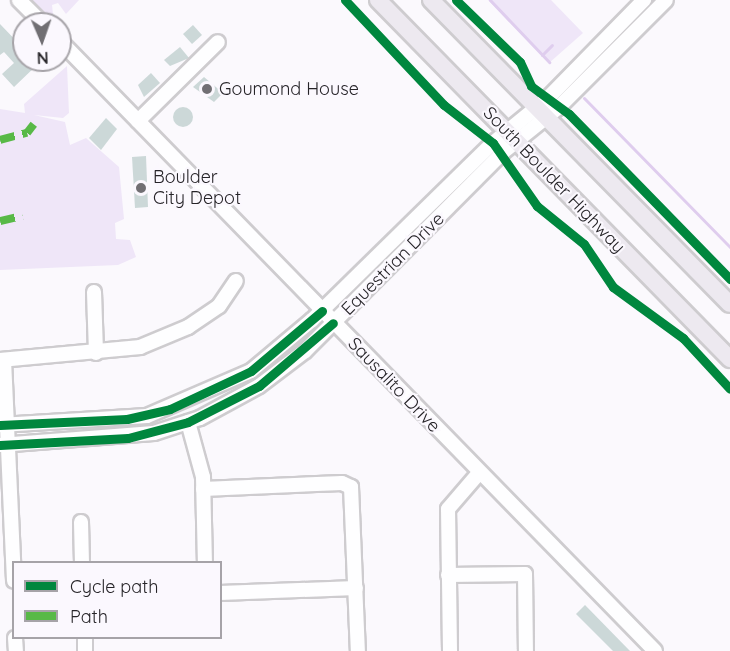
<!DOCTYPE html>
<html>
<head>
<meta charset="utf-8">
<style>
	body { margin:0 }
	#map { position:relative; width:730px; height:651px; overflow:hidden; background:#fbf9fd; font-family:Quicksand,sans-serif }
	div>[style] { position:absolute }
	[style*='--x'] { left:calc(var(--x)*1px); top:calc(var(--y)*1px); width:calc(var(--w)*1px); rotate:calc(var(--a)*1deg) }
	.green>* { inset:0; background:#efe6f8 }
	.stream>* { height:3px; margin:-1.5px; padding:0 1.5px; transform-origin:1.5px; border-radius:1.5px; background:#dfcdee }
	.building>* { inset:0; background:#ccd8d8 }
	.round { border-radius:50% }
	.roads { filter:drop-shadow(2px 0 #cecccf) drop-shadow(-2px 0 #cecccf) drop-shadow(0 2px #cecccf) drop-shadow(0 -2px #cecccf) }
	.minor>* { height:14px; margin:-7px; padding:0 7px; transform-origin:7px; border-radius:7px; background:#fefeff }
	.major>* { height:16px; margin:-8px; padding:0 8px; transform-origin:8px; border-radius:8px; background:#ede9f0 }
	.quiet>* { height:8px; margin-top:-4px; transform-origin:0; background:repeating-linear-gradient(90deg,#58b947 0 15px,transparent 0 23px) }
	.cycleway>* { height:9px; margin:-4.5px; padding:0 4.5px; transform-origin:4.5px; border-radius:4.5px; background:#00873e }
	.dots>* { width:16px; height:16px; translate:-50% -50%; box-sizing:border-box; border:3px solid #fbf8fe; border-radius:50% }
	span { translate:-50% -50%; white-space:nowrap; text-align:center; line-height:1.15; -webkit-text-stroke:4.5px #fbf8fe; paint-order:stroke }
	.poi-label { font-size:18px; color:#262428 }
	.left { translate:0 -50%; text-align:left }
	.street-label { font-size:18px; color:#262428 }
	.legend { position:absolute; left:12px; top:561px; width:210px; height:78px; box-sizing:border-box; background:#fbf8fe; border:2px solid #a6a3a8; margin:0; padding:8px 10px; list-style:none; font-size:18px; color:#262428 }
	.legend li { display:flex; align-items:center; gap:12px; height:30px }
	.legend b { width:30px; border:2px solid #a6a3a8 }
	.north { position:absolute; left:12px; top:12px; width:60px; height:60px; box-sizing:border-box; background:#fbf8fe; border:2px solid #a6a3a8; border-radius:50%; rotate:178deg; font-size:16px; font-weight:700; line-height:24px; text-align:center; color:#262428 }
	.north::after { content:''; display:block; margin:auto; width:21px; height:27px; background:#716f73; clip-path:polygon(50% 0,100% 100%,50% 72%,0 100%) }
</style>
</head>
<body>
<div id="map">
	<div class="green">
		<i style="clip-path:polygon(32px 0,79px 0,66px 14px,58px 3px,52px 5px,53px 14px,47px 16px)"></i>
		<i style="clip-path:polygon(488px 0,551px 0,583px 33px,549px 63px)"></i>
		<i style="clip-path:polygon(67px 66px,69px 113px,63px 118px,34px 115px,65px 122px,70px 145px,86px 138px,119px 167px,124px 219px,115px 223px,116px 239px,130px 240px,136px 257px,118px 265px,0 270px,0 109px,25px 113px,24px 104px)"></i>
	</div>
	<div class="stream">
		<i style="--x:490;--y:0;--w:86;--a:46.4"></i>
		<i style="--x:542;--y:55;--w:14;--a:-45"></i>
		<i style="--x:584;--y:98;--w:209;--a:45.6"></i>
	</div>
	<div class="building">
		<i style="clip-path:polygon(0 24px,24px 49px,24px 60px,38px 64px,14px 87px,2px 74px,14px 63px,4px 52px,0 55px)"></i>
		<i style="clip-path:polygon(193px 25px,202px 35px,192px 44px,183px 34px)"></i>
		<i style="clip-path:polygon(180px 47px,189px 58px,170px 66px,164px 60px)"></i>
		<i style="clip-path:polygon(151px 73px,160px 83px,144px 97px,138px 85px)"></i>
		<i style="clip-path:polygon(204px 77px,223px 93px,214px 102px,193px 87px)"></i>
		<i class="round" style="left:173px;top:107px;width:20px;height:20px"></i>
		<i style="clip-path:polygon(106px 118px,117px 129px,101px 150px,89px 138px)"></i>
		<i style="clip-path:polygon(146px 156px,148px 207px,135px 208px,132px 157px)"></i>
		<i style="clip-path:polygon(585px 605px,630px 651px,613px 651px,576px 614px)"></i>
	</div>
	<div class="roads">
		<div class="minor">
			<i style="--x:19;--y:0;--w:34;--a:45"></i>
			<i style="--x:60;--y:41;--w:852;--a:45.71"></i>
			<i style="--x:138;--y:121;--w:112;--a:-44.6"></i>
			<i style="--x:94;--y:292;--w:61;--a:88.1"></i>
			<i style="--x:0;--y:360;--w:141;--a:-5.3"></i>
			<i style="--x:140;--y:347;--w:52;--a:-22.6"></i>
			<i style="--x:188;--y:327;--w:37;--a:-34"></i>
			<i style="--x:219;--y:306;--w:30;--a:-56"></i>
			<i style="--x:4;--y:360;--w:221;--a:87.4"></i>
			<i style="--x:188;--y:422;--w:57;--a:74.7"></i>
			<i style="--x:203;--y:477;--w:85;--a:88.7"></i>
			<i style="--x:0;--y:425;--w:147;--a:-3.5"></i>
			<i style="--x:147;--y:416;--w:113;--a:-23.4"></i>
			<i style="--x:251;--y:371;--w:80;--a:-39.9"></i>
			<i style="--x:312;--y:320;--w:253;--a:-44.4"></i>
			<i style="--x:493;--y:143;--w:70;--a:-39.2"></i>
			<i style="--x:547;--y:99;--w:139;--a:-45.6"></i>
			<i style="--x:0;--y:445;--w:154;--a:-4.5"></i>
			<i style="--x:154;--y:433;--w:48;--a:-18.1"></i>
			<i style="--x:200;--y:418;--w:67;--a:-28.5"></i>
			<i style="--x:259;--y:386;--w:58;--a:-37.3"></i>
			<i style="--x:305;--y:351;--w:279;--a:-45.1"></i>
			<i style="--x:502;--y:153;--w:73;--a:-38.9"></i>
			<i style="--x:559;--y:107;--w:151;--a:-45"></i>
			<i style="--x:203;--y:489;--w:139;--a:-2.5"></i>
			<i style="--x:342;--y:483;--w:10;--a:24"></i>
			<i style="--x:351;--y:487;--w:164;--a:87.6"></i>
			<i style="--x:81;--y:522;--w:40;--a:88.6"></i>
			<i style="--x:448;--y:575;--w:77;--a:-0.7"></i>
			<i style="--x:525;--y:574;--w:77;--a:89.3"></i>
			<i style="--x:220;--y:593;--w:136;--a:-2.1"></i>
			<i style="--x:15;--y:638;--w:13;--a:86"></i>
			<i style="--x:85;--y:638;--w:13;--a:90"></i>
			<i style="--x:450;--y:651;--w:142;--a:-90.8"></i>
			<i style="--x:448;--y:509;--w:48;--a:-49.3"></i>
		</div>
		<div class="major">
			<i style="--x:378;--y:0;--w:503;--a:45.56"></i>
			<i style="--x:431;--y:0;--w:426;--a:45.5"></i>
		</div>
	</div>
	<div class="quiet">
		<i style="--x:0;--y:140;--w:28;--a:-15"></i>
		<i style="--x:27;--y:133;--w:11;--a:-52"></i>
		<i style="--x:0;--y:221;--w:23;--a:-13"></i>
	</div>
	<div class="cycleway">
		<i style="--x:345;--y:0;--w:144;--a:46.7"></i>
		<i style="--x:444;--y:105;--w:62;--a:37.8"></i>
		<i style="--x:493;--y:143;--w:77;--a:55.1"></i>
		<i style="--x:537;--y:206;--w:60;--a:39"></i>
		<i style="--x:584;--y:244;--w:52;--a:56"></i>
		<i style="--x:613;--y:287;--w:87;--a:36.1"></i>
		<i style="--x:683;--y:338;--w:69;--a:47.3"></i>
		<i style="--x:456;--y:0;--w:89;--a:44.1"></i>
		<i style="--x:520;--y:62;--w:26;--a:65"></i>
		<i style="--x:531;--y:86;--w:47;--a:36.4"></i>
		<i style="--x:569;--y:114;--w:231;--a:45.7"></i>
		<i style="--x:0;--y:425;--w:127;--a:-2.7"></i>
		<i style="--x:127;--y:419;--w:44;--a:-13.1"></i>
		<i style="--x:170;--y:409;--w:89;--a:-25.1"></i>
		<i style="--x:251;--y:371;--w:93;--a:-40.2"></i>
		<i style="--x:0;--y:445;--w:128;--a:-3.1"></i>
		<i style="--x:128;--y:438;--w:62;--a:-14.9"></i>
		<i style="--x:188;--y:422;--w:80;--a:-26.9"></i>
		<i style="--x:259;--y:386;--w:97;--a:-40.4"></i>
	</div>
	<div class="dots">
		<i style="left:207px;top:89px;background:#716f73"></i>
		<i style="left:141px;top:188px;background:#716f73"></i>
	</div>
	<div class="poi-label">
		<span class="left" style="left:219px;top:89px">Goumond House</span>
		<span class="left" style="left:153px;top:188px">Boulder<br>City Depot</span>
	</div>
	<div class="street-label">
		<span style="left:554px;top:180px;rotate:46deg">South Boulder Highway</span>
		<span style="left:393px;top:264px;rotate:-45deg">Equestrian Drive</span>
		<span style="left:394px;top:385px;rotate:46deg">Sausalito Drive</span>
	</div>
	<ul class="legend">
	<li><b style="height:8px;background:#00873e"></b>Cycle path</li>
	<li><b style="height:8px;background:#58b947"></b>Path</li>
	</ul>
	<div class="north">N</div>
</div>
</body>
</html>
